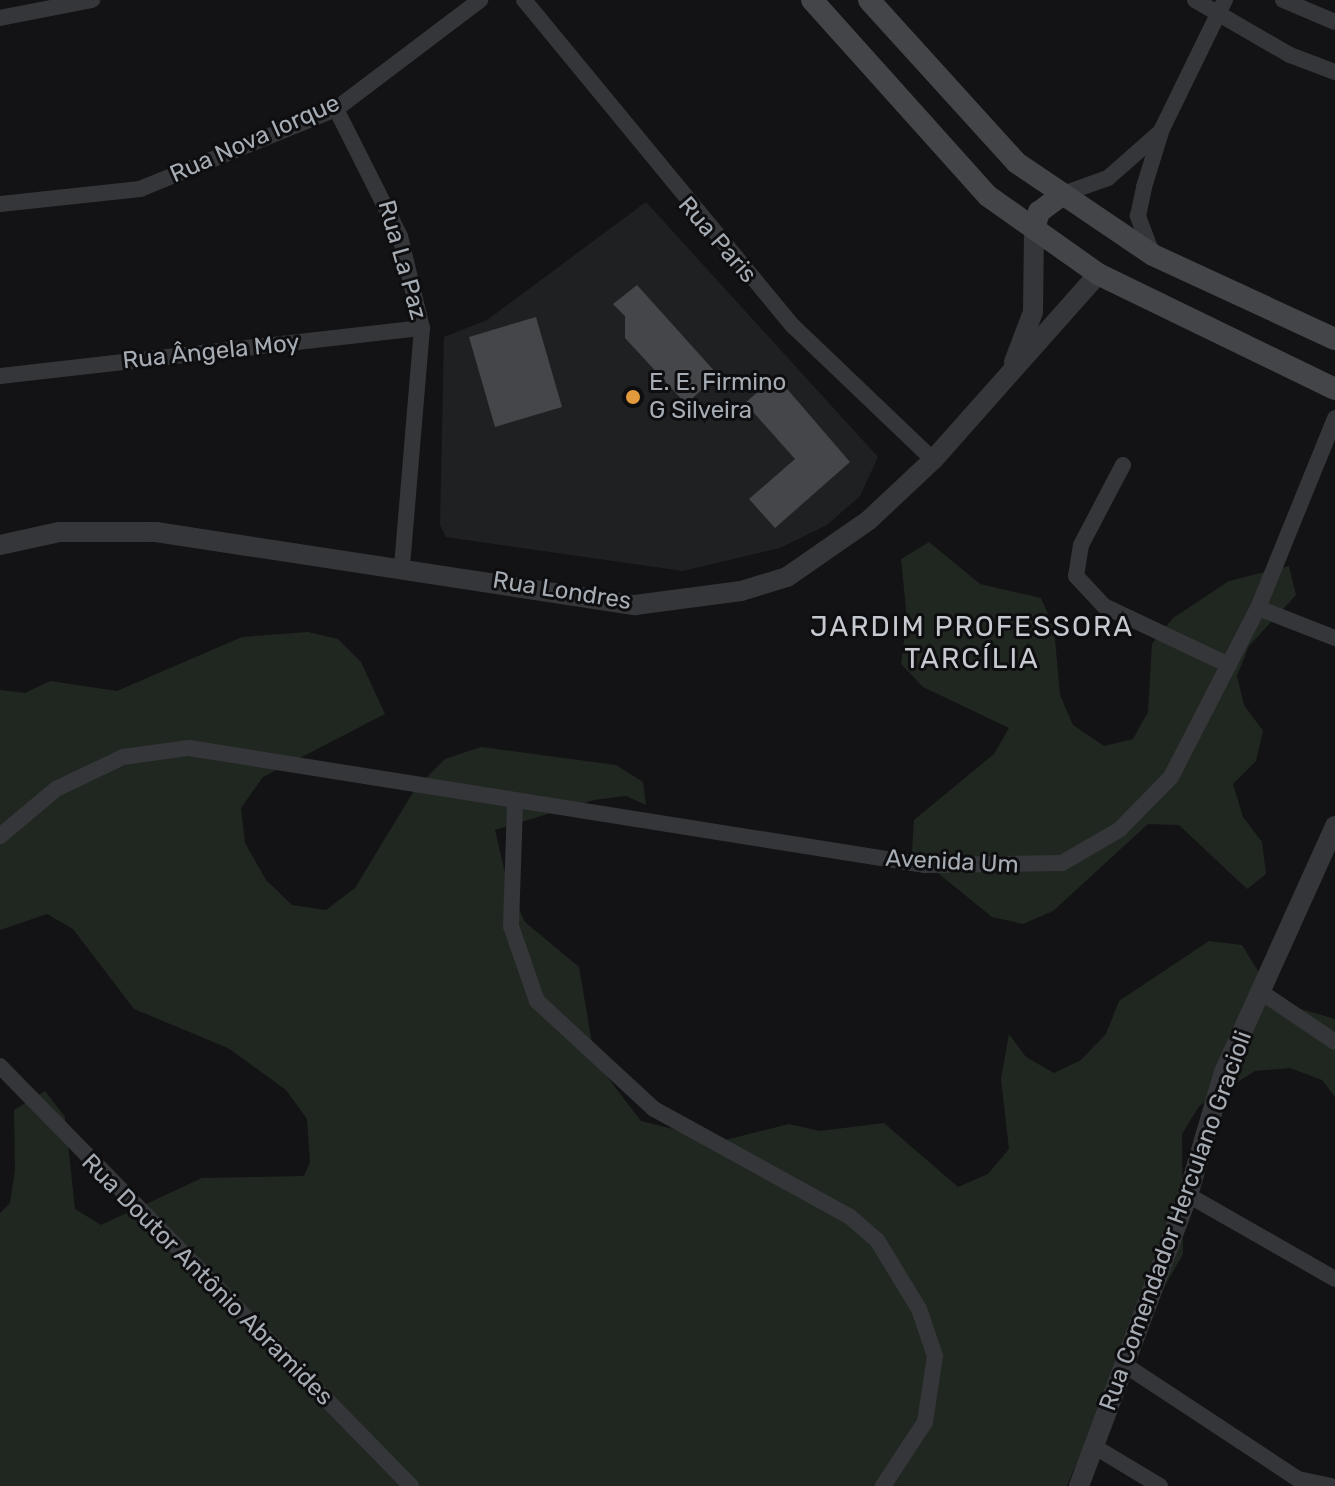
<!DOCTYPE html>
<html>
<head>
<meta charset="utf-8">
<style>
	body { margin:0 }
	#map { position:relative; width:1335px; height:1486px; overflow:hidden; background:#131315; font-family:Rubik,sans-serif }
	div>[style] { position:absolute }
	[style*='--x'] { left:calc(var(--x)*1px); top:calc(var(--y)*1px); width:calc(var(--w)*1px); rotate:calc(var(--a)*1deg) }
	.built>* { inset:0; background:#1f2022 }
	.green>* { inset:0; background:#202720 }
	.building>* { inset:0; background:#45464a }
	.minor>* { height:16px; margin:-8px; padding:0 8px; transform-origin:8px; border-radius:8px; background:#353639 }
	.tertiary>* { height:20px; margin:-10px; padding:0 10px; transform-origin:10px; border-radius:10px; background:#353639 }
	.secondary>* { height:22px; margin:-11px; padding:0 11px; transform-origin:11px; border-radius:11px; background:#434549 }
	.dots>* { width:22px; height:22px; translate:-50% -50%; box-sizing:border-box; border:4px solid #0e0e10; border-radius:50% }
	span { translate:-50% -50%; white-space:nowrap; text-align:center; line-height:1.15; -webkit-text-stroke:6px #0e0e10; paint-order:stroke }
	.street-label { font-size:24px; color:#a6acb4 }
	.poi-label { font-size:24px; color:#a6acb4 }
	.left { translate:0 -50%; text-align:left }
	.quarter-label { font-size:28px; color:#c6cad0; letter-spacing:2px }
</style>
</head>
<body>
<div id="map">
	<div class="built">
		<i style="clip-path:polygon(646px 202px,878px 457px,860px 496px,827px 525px,780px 548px,683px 571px,446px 537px,440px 525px,444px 337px,487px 320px)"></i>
	</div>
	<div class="green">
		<i style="clip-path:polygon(929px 542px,980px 584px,1041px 598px,1054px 628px,1060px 695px,1073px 725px,1104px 746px,1133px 739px,1148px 712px,1152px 644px,1173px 618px,1229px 581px,1289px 566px,1296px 595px,1249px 646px,1237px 676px,1244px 705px,1263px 731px,1256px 761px,1233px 784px,1243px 817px,1262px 842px,1266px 874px,1247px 889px,1179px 825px,1148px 824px,1053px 911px,1023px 924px,992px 917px,912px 852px,914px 820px,994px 754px,1009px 728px,923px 687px,901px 664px,907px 619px,901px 559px)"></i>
		<i style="clip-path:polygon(308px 632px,338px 639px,361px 662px,385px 714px,263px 777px,241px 808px,245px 843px,266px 880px,292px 905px,326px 910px,355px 888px,415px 789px,445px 759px,481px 747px,616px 765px,643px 782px,646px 805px,626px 796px,594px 800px,495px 830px,508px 886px,525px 922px,579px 967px,595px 1061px,641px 1121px,721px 1141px,789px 1124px,820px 1131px,884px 1123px,958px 1187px,988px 1174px,1009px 1149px,1001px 1079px,1009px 1034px,1026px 1057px,1054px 1073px,1081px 1060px,1106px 1034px,1119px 1001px,1209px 941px,1242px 945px,1277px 1002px,1335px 1019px,1335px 1097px,1322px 1080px,1290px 1068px,1255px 1071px,1199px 1106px,1182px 1134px,1183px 1254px,1115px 1374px,1067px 1486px,0 1486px,0 1213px,10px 1203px,15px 1170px,14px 1110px,45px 1091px,65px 1117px,75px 1209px,101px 1225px,202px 1178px,304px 1176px,310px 1162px,307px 1119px,286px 1090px,228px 1048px,134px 1009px,73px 929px,47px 914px,0 930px,0 690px,25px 693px,50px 681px,117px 691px,242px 637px)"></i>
	</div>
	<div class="building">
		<i style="clip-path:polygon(637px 285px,718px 375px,686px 404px,625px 338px,625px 316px,613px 304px)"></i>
		<i style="clip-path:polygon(536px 317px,562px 407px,495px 427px,469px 337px)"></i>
		<i style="clip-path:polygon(776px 376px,850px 462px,775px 528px,749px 499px,795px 459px,745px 403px)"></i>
	</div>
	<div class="minor">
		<i style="--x:524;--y:0;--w:423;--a:50.5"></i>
		<i style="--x:793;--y:326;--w:194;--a:43.7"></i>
		<i style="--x:1195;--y:0;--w:110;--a:30.1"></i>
		<i style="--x:1290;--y:55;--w:48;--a:20.7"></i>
		<i style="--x:1283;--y:0;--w:56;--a:22.9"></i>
		<i style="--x:0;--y:18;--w:94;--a:-11.1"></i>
		<i style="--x:336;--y:109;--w:142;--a:63.3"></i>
		<i style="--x:400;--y:236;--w:95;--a:76.6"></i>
		<i style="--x:422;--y:328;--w:238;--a:94.8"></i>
		<i style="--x:1063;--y:194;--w:48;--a:-19.6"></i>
		<i style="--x:1108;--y:178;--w:68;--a:-41.4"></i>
		<i style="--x:0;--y:204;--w:141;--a:-6.1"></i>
		<i style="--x:140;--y:189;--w:212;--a:-22.2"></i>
		<i style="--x:336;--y:109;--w:181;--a:-37.1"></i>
		<i style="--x:1152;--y:253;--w:40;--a:-111"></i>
		<i style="--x:1138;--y:216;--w:30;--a:-78"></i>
		<i style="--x:1144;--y:187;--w:61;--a:-72.8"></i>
		<i style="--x:1162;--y:129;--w:144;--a:-64"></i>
		<i style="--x:0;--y:376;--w:425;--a:-6.5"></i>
		<i style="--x:1123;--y:465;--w:90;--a:117.7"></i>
		<i style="--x:1081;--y:545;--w:31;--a:99"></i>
		<i style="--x:1076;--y:576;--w:41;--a:47"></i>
		<i style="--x:1104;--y:606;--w:138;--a:25.3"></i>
		<i style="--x:1258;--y:608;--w:83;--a:21.3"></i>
		<i style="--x:515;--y:805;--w:121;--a:91.9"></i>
		<i style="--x:511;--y:926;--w:79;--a:70.9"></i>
		<i style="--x:537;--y:1001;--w:159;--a:42.7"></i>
		<i style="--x:654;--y:1109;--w:222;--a:28.8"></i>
		<i style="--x:849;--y:1216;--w:37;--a:41"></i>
		<i style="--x:877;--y:1240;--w:81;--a:58.7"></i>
		<i style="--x:919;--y:1309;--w:50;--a:71.2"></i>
		<i style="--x:935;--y:1356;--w:67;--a:98.6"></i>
		<i style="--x:925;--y:1422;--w:77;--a:123.3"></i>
		<i style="--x:0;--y:836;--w:73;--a:-40"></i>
		<i style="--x:56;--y:789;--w:74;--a:-25.5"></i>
		<i style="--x:123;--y:757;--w:67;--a:-7.8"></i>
		<i style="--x:189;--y:748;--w:744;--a:9.04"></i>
		<i style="--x:924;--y:865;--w:138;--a:-0.8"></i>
		<i style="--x:1062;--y:863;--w:66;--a:-30.1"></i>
		<i style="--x:1119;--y:830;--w:74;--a:-45.5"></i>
		<i style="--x:1171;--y:777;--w:190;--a:-62.8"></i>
		<i style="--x:1258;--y:608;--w:205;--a:-67.9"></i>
		<i style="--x:1261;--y:992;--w:89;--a:34"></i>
		<i style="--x:0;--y:1066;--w:588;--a:45.62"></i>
		<i style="--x:1188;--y:1195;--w:169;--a:29.7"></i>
		<i style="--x:1125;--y:1365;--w:207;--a:33.4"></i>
		<i style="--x:1298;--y:1479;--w:33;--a:12"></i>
		<i style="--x:1095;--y:1447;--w:76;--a:31"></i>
	</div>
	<div class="tertiary">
		<i style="--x:1014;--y:362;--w:53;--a:-69.2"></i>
		<i style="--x:1033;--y:312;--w:83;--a:-89.3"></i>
		<i style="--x:0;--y:545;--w:60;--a:-12.4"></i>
		<i style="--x:59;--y:532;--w:97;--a:0"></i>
		<i style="--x:156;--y:532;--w:485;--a:8.7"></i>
		<i style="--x:635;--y:605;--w:107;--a:-7.5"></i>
		<i style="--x:741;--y:591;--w:48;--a:-16.9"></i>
		<i style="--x:787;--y:577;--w:100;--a:-34.8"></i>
		<i style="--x:869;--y:520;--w:88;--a:-43.2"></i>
		<i style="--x:933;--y:460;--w:249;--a:-48.4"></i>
		<i style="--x:1079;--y:1486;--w:311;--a:-69.5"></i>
		<i style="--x:1188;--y:1195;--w:128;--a:-73.7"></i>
		<i style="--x:1224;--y:1072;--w:270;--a:-65.7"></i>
	</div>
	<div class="secondary">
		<i style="--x:812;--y:0;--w:263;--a:48.1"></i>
		<i style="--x:988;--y:196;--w:135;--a:35.3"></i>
		<i style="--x:1098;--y:274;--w:263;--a:25.9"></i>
		<i style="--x:869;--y:0;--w:220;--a:47.8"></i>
		<i style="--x:1017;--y:163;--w:164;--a:34.1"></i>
		<i style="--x:1153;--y:255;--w:200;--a:24.8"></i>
		<i style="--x:1034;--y:229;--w:18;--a:-74"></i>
		<i style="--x:1039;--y:212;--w:30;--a:-37"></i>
	</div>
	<div class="dots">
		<i style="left:633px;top:397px;background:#e39a3d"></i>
	</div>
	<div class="street-label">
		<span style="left:255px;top:139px;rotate:-24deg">Rua Nova Iorque</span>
		<span style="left:717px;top:240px;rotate:49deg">Rua Paris</span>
		<span style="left:402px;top:260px;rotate:74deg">Rua La Paz</span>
		<span style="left:211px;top:352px;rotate:-6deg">Rua Ângela Moy</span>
		<span style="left:562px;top:591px;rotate:9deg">Rua Londres</span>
		<span style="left:952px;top:862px;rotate:3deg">Avenida Um</span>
		<span style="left:1176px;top:1221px;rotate:-70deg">Rua Comendador Herculano Gracioli</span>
		<span style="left:207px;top:1280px;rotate:45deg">Rua Doutor Antônio Abramides</span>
	</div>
	<div class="poi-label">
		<span class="left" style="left:649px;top:397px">E. E. Firmino<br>G Silveira</span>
	</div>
	<div class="quarter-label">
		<span style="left:972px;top:643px">JARDIM PROFESSORA<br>TARCÍLIA</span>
	</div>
</div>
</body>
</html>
